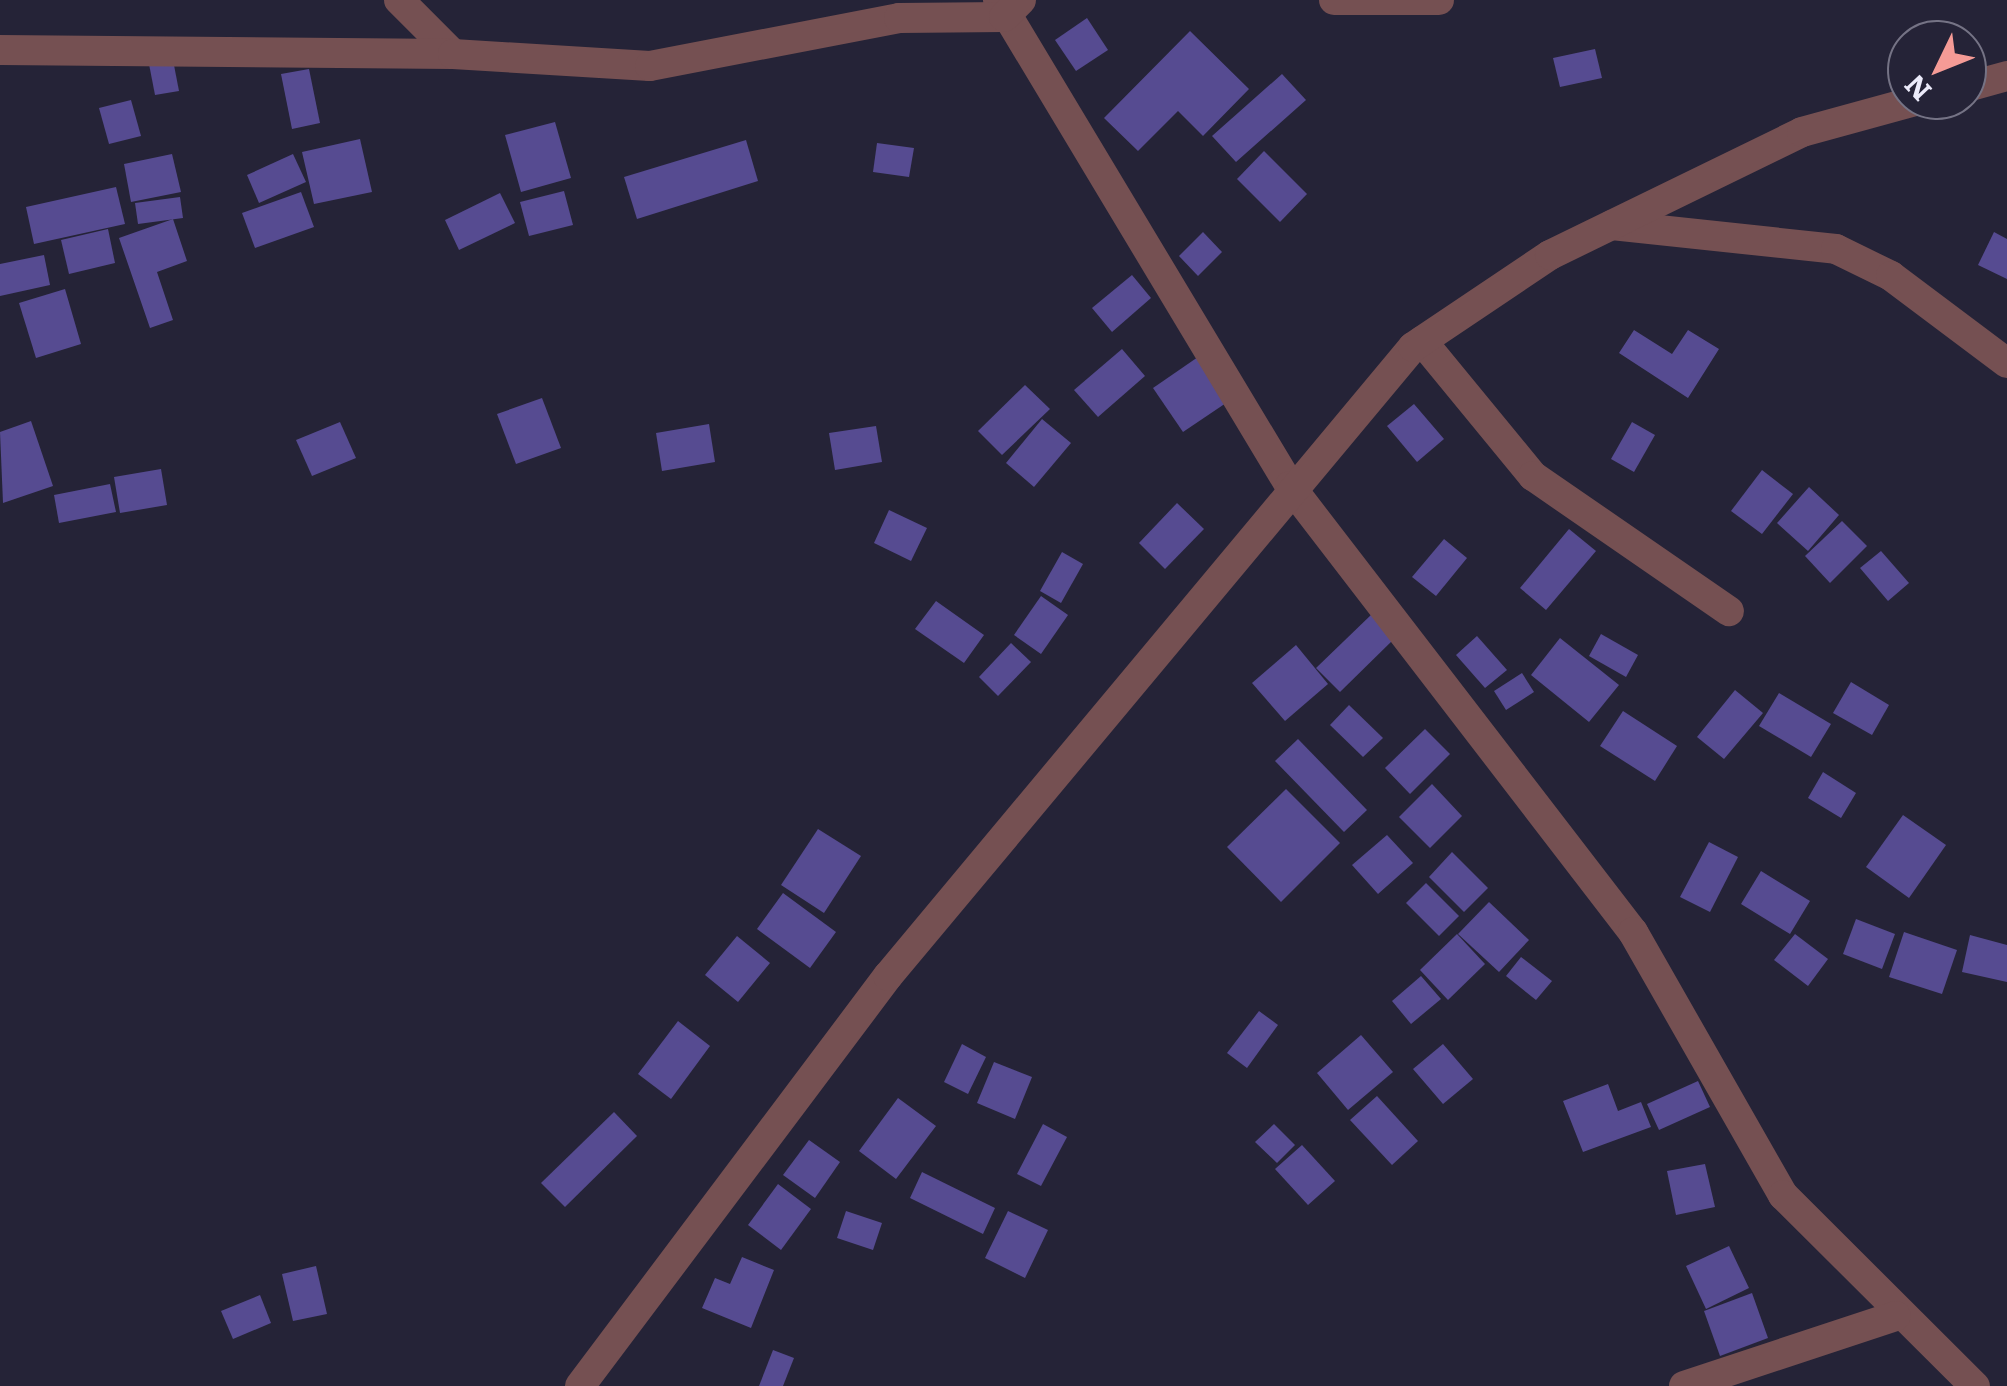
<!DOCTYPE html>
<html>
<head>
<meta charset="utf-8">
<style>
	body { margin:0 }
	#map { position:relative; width:2007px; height:1386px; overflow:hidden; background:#252337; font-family:Literata,serif }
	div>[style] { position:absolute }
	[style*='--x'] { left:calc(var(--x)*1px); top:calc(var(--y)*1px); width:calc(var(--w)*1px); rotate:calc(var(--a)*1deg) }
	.building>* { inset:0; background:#564b91 }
	.street>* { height:30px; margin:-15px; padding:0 15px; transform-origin:15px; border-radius:15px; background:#755052 }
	span { translate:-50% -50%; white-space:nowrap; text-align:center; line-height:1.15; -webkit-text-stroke:10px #252337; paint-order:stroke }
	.north { position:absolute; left:1887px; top:20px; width:100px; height:100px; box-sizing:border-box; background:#252337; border:2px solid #757385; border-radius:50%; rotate:227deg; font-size:28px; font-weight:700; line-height:40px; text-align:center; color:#ecebfa }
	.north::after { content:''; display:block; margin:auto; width:35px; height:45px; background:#f59b96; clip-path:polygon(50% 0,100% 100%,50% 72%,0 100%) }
</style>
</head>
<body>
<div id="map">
	<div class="building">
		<i style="clip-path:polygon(1087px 18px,1108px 50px,1076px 71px,1055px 40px)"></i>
		<i style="clip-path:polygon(1190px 31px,1249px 89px,1203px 136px,1178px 111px,1138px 151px,1104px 118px)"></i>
		<i style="clip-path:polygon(1595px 49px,1602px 78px,1560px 87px,1553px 58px)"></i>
		<i style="clip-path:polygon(173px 60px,179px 91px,155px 95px,149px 64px)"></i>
		<i style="clip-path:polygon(309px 69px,320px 123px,292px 129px,281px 74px)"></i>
		<i style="clip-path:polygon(1282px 74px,1306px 100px,1236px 162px,1212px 136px)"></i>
		<i style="clip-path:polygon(131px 100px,141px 136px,109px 144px,99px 108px)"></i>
		<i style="clip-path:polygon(555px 122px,571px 178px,521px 192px,505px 135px)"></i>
		<i style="clip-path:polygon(360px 139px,372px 192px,314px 204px,302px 152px)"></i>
		<i style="clip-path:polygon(746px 140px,758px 181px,637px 219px,624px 177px)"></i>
		<i style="clip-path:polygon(877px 143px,914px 148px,909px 177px,873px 172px)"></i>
		<i style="clip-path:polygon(1264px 151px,1307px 194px,1280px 222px,1237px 179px)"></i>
		<i style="clip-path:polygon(172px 154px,181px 192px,131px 202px,124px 164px)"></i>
		<i style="clip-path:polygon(293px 154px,306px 182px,259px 203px,247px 175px)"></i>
		<i style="clip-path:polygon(116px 187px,125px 224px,34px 244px,26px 207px)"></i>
		<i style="clip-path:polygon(564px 191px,573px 225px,529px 236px,520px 202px)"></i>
		<i style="clip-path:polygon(301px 192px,314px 227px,255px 248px,242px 213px)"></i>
		<i style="clip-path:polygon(500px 193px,515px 223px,459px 250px,445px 220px)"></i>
		<i style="clip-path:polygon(180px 197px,183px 218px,138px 224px,135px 203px)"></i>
		<i style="clip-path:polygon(173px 219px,187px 261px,157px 272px,173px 320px,150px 328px,119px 238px)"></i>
		<i style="clip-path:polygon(108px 229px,115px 263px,69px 274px,61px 240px)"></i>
		<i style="clip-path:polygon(1203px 232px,1222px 252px,1198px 276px,1179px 256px)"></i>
		<i style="clip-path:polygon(1994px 232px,2007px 239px,2007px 279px,1978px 265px)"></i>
		<i style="clip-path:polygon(44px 255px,50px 285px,0 296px,0 264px)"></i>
		<i style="clip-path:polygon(1132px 275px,1151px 298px,1112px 332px,1092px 308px)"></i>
		<i style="clip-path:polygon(65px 289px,81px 344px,36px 358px,19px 303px)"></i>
		<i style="clip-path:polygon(1634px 330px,1672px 354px,1688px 330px,1719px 349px,1688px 398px,1619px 353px)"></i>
		<i style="clip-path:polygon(1122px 349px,1145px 376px,1098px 417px,1074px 390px)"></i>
		<i style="clip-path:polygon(1198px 357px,1229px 401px,1183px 432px,1153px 388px)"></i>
		<i style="clip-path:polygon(1025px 385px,1050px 409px,1002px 455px,978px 431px)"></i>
		<i style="clip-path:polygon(542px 398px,561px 448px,516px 464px,497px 414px)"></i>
		<i style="clip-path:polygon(1414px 404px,1444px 439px,1417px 462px,1387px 426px)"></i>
		<i style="clip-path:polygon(1042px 419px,1071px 443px,1034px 487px,1006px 463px)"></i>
		<i style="clip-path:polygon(31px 421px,53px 486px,3px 503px,0 432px)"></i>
		<i style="clip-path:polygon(340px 422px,356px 458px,312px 476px,296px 440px)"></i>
		<i style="clip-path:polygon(1632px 422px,1655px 435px,1634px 472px,1611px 459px)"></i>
		<i style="clip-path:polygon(709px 424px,715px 462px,662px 471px,656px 433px)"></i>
		<i style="clip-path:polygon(876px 426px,882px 462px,835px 470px,829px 433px)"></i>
		<i style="clip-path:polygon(161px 469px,167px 505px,120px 513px,114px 477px)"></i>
		<i style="clip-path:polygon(1762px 470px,1793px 494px,1762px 534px,1731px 511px)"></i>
		<i style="clip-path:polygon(110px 484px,116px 512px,59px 523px,54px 495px)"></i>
		<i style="clip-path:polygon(1809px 487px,1839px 515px,1808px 551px,1777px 523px)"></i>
		<i style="clip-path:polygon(1177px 503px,1204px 529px,1165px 569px,1139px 543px)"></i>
		<i style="clip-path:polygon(889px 510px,927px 528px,911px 561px,874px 543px)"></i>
		<i style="clip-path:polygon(1842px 521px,1867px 546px,1830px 583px,1805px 556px)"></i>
		<i style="clip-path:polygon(1569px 529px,1596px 551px,1546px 610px,1520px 588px)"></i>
		<i style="clip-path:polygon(1444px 539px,1467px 558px,1436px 596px,1412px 577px)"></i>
		<i style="clip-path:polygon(1881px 551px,1909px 583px,1888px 601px,1860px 568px)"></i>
		<i style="clip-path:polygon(1062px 552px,1083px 564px,1061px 603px,1040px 591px)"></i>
		<i style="clip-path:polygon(1041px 596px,1068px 615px,1041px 654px,1014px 635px)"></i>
		<i style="clip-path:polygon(936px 601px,984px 635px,964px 663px,915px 629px)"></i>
		<i style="clip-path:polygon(1372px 614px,1395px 638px,1340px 692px,1316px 668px)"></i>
		<i style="clip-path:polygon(1601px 634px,1638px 655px,1626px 677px,1589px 656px)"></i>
		<i style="clip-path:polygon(1477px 636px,1507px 670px,1485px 688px,1456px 655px)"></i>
		<i style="clip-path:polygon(1560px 638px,1619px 685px,1589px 722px,1531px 675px)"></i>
		<i style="clip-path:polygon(1011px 643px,1031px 662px,998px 696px,979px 677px)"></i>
		<i style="clip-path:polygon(1296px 645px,1328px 684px,1285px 721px,1252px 683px)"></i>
		<i style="clip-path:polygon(1522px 673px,1534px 692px,1506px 710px,1494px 691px)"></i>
		<i style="clip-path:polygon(1851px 682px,1889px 705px,1872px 735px,1833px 713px)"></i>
		<i style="clip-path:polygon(1735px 690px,1763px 713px,1724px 759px,1697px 737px)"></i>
		<i style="clip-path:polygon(1779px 693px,1831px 724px,1811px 757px,1759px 726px)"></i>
		<i style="clip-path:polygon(1349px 705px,1383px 738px,1363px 757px,1330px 725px)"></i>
		<i style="clip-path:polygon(1623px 711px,1677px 746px,1655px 781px,1600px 746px)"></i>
		<i style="clip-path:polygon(1425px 729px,1450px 754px,1410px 794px,1385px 768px)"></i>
		<i style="clip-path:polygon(1298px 739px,1367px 810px,1344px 832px,1275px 761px)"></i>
		<i style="clip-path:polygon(1823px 772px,1856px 793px,1841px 818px,1808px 798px)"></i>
		<i style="clip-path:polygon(1432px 784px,1462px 816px,1430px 848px,1399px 817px)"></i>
		<i style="clip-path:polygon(1286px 789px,1340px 843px,1281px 902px,1227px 847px)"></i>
		<i style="clip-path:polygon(1903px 815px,1946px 845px,1909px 898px,1866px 867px)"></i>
		<i style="clip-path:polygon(818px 829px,861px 856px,824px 913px,781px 885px)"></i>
		<i style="clip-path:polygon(1387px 835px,1413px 863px,1378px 894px,1352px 865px)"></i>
		<i style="clip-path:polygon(1709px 842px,1738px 857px,1710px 912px,1680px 897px)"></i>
		<i style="clip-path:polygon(1452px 852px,1488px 888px,1464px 912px,1429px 877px)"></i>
		<i style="clip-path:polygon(1761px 871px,1810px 901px,1790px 934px,1741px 904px)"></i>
		<i style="clip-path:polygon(1426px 883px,1459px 916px,1439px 936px,1406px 903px)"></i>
		<i style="clip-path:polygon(783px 893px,836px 932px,810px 968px,757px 929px)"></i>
		<i style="clip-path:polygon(1489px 902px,1529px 940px,1499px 972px,1458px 934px)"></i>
		<i style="clip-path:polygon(1856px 919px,1895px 934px,1882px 969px,1843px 954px)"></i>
		<i style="clip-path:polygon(1904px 932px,1957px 950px,1942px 994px,1889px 977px)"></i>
		<i style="clip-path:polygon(1457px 934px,1485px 964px,1448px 1000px,1420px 970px)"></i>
		<i style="clip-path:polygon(1795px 934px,1828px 959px,1808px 986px,1774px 960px)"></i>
		<i style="clip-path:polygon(1970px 935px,2007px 945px,2007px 982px,1962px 972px)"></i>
		<i style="clip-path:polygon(737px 936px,770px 963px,738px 1002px,705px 975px)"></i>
		<i style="clip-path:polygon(1521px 957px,1552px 981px,1536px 1000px,1506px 976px)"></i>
		<i style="clip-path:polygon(1421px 976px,1441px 999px,1411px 1024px,1392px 1001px)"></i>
		<i style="clip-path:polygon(1259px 1011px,1278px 1025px,1247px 1068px,1227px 1053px)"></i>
		<i style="clip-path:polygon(678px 1021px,710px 1046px,671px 1099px,638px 1074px)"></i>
		<i style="clip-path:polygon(1361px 1035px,1393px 1072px,1348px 1110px,1317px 1073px)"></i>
		<i style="clip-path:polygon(962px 1044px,986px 1057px,968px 1094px,944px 1082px)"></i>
		<i style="clip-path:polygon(1443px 1044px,1473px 1079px,1443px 1104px,1413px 1069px)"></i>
		<i style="clip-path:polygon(994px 1062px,1032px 1077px,1015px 1119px,977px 1103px)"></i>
		<i style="clip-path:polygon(1698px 1081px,1710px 1107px,1659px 1130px,1647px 1104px)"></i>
		<i style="clip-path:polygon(1608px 1084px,1618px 1111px,1641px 1102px,1651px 1127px,1583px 1152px,1563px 1101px)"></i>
		<i style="clip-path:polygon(1377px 1096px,1418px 1141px,1392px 1165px,1350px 1120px)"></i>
		<i style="clip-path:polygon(898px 1098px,936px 1126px,896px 1179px,859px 1151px)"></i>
		<i style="clip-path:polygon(614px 1112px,637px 1136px,565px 1207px,541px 1183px)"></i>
		<i style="clip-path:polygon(1043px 1124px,1067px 1137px,1041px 1186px,1017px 1174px)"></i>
		<i style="clip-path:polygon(1274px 1124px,1295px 1145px,1277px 1163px,1255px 1142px)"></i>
		<i style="clip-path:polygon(809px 1140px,840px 1162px,815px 1198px,783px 1175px)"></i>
		<i style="clip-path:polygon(1302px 1145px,1335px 1181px,1308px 1205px,1275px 1169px)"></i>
		<i style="clip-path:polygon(1705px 1164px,1715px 1207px,1676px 1215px,1667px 1171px)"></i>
		<i style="clip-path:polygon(922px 1172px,995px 1208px,983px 1234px,910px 1198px)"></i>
		<i style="clip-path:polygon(778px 1184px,811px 1209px,781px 1250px,748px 1225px)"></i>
		<i style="clip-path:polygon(846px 1211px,882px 1223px,873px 1250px,837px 1238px)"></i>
		<i style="clip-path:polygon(1008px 1211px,1048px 1230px,1025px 1278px,985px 1258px)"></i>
		<i style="clip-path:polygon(1729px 1246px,1749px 1288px,1706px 1309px,1686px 1266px)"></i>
		<i style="clip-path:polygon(742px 1257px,774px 1270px,751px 1328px,702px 1308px,715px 1278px,730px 1284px)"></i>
		<i style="clip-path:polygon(316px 1266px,327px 1314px,293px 1321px,282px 1274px)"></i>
		<i style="clip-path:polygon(1752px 1293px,1768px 1338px,1720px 1356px,1704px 1311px)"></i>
		<i style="clip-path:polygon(260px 1295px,271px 1323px,233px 1339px,221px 1311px)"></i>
		<i style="clip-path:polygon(773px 1350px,794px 1358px,783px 1386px,759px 1386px)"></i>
	</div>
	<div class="street">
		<i style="--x:399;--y:0;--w:76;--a:45"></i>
		<i style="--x:998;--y:0;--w:567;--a:59"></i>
		<i style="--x:1290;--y:486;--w:563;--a:52.44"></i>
		<i style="--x:1633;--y:932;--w:303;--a:60.3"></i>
		<i style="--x:1783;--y:1195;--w:271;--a:44.9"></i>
		<i style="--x:1334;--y:0;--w:105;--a:0"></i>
		<i style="--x:0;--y:50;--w:453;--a:0.5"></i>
		<i style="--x:453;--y:54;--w:197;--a:3.5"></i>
		<i style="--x:650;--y:66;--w:254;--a:-10.9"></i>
		<i style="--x:899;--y:18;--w:105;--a:-0.5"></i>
		<i style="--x:1004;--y:17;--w:24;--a:-45"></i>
		<i style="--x:1967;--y:87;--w:41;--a:-15.4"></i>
		<i style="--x:1612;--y:225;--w:225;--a:6.1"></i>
		<i style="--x:1836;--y:249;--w:61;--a:26.1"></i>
		<i style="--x:1891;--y:276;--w:145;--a:36.9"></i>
		<i style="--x:1422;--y:341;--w:175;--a:50.6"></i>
		<i style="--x:1533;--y:476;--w:238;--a:34.6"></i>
		<i style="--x:580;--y:1386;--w:513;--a:-53.09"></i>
		<i style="--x:888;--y:976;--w:819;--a:-50.15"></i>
		<i style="--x:1413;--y:347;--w:165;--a:-33.9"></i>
		<i style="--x:1550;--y:255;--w:280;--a:-26"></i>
		<i style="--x:1802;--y:132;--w:121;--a:-15.3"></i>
		<i style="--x:1684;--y:1386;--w:223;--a:-18.3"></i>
	</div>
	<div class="north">N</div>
</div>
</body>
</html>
